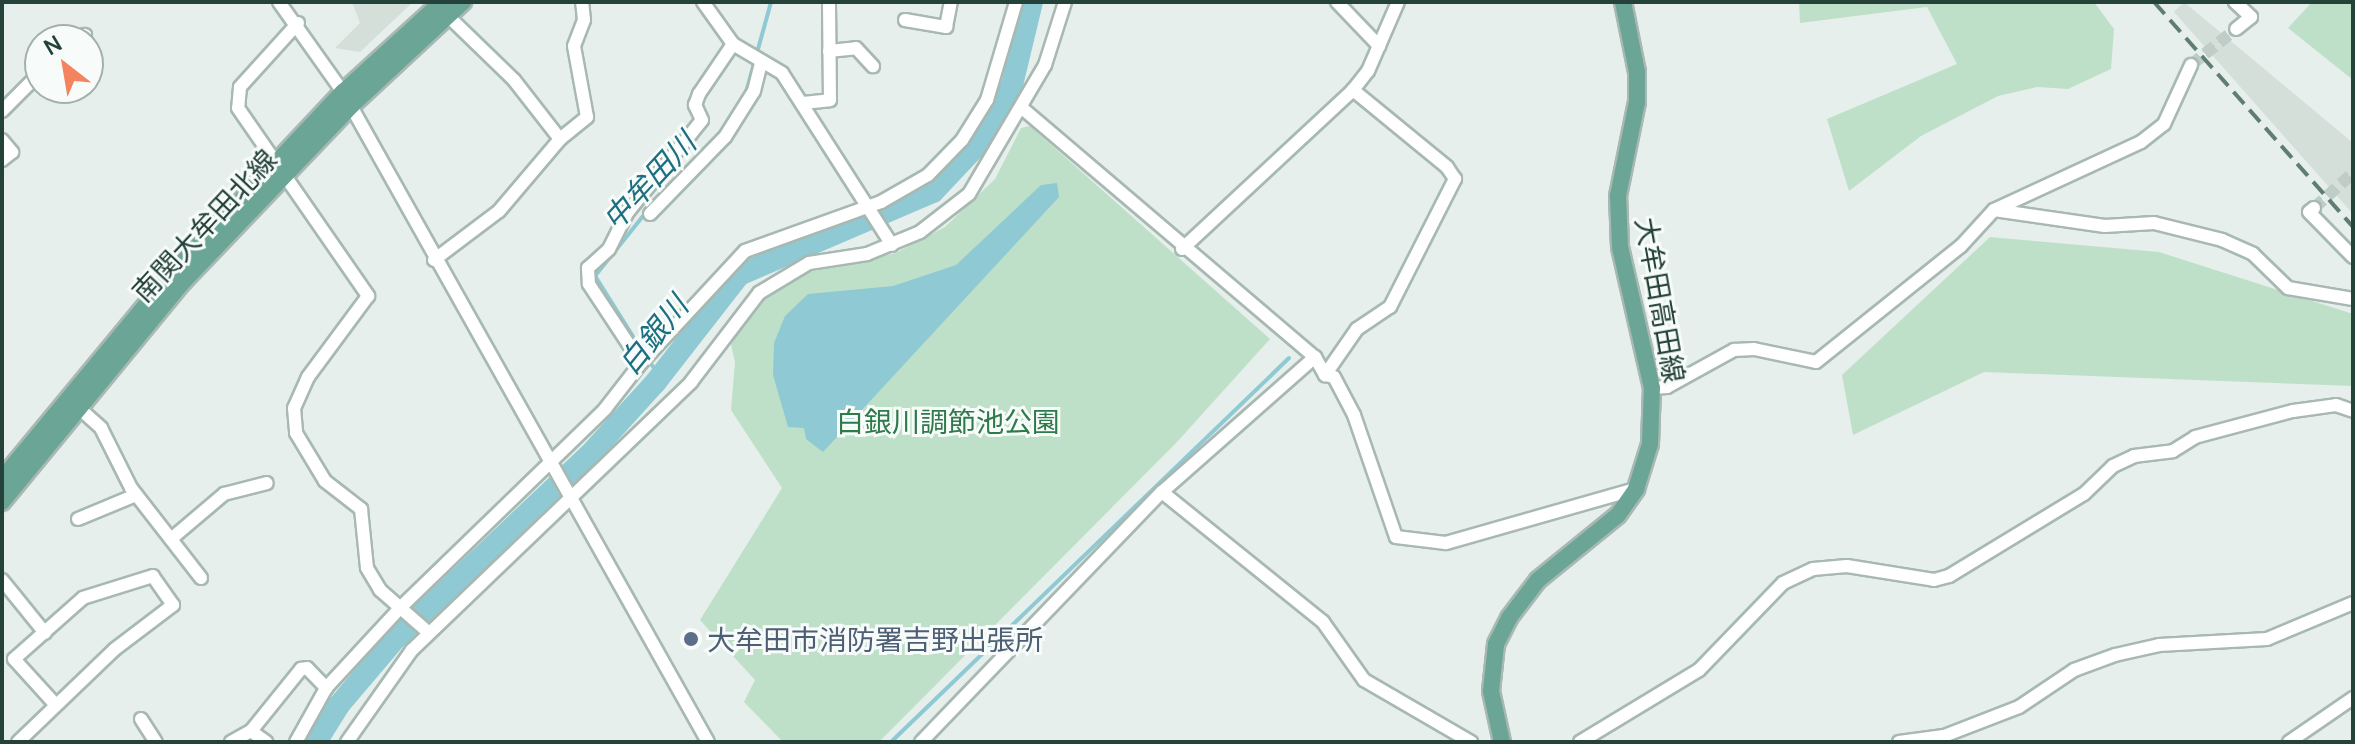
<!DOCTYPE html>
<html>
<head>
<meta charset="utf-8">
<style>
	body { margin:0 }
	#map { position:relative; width:2355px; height:744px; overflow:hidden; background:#e6efeb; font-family:Manrope,"Noto Sans JP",sans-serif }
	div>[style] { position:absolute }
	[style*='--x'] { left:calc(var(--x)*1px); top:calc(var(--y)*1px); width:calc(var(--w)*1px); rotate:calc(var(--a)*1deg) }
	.built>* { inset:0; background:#d4dfda }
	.green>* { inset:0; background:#bfe0c8 }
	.water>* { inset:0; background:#8ec9d4 }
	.stream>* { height:4px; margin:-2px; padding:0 2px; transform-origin:2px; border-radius:2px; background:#8ec9d4 }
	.river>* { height:22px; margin:-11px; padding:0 11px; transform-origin:11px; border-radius:11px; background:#8ec9d4 }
	.minor-tunnel>* { height:12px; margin-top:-6px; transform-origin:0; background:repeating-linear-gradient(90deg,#bfccc8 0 12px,transparent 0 18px) }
	.roads { filter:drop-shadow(2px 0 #a8b8b2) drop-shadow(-2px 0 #a8b8b2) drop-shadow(0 2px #a8b8b2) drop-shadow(0 -2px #a8b8b2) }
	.minor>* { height:12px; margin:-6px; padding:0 6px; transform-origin:6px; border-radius:6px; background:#fff }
	.major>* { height:16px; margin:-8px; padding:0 8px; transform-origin:8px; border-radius:8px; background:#6aa596 }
	.rail>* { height:4px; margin-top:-2px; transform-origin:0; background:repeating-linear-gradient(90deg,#5f7d75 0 16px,transparent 0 24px) }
	.dots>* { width:22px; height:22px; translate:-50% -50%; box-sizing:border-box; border:4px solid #f7fbf9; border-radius:50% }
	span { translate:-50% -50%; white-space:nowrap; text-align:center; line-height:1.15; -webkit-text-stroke:6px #f7fbf9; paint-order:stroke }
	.street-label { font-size:28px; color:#24423a }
	.park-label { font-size:28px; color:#2d7a4b }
	.service-label { font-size:28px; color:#4e5e75 }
	.left { translate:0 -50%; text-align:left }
	.water-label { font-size:30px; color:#1c6f80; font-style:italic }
	.frame { position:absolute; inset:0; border:4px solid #24423a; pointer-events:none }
	.north { position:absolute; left:24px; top:24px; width:80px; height:80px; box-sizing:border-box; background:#f7fbf9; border:2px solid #a3b1ad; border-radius:50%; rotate:329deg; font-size:22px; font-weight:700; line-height:32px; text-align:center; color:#24423a }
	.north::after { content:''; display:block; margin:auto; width:28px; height:36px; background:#f4845f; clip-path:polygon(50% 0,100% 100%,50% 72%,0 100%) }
</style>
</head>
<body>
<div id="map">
	<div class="built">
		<i style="clip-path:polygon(352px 2px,413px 2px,360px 52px,335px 48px,360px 23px)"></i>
		<i style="clip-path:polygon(2184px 2px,2353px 143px,2353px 214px,2174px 12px)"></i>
	</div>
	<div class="green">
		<i style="clip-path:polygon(1799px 2px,2094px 2px,2114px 29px,2111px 69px,2068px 89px,2037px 87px,1998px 96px,1921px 136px,1849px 191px,1827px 119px,1957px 64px,1927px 7px,1800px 23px)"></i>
		<i style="clip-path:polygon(2312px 2px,2353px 2px,2353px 80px,2288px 28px)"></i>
		<i style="clip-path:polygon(1030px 126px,1270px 339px,1177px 442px,879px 742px,783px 742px,744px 702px,755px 680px,700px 620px,782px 488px,731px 410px,735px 362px,730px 340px,769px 293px,796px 275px,896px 253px,945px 227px,995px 179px,1021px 128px)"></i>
		<i style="clip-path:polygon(1990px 237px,2159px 252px,2353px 314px,2353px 386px,1984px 372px,1853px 435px,1842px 375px)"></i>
	</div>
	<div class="water">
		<i style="clip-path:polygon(1057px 183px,1059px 197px,823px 452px,806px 439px,804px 428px,788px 427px,773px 375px,774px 343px,785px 316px,808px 294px,893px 286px,956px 265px,1041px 185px)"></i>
	</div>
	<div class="stream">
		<i style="--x:745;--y:96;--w:98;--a:-74.5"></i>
		<i style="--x:644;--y:354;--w:92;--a:-122.1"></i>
		<i style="--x:595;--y:276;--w:83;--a:-51.3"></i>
		<i style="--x:649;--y:361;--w:19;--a:54"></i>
		<i style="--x:891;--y:742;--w:553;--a:-43.97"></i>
	</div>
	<div class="river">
		<i style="--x:316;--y:742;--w:44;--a:-58.1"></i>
		<i style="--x:339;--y:705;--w:87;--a:-49.7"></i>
		<i style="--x:395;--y:639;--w:274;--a:-43.5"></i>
		<i style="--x:594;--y:450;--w:91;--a:-47.7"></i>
		<i style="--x:655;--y:383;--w:137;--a:-52.1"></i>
		<i style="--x:739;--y:275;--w:211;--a:-23.2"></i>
		<i style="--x:933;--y:192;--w:73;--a:-46.7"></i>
		<i style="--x:983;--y:139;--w:61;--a:-61.8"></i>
		<i style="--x:1012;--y:85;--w:85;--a:-76.5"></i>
	</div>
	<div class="minor-tunnel">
		<i style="--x:2191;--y:65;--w:58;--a:-38.7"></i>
		<i style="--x:2314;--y:208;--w:52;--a:-41.9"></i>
	</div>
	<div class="roads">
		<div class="minor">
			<i style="--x:279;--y:2;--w:110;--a:54.6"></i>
			<i style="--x:343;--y:92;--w:745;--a:60.68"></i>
			<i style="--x:703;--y:2;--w:52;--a:54.5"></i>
			<i style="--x:733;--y:44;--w:57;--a:30.6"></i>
			<i style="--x:782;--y:73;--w:204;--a:57.4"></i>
			<i style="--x:1337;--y:2;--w:61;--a:46.3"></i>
			<i style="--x:2235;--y:2;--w:22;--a:43"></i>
			<i style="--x:2251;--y:17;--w:19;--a:141"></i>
			<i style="--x:448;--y:16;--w:92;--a:44.1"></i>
			<i style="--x:514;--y:80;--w:75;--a:52.1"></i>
			<i style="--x:905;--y:20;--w:42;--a:9.7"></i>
			<i style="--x:946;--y:27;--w:25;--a:-79"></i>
			<i style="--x:298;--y:23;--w:86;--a:132.2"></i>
			<i style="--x:240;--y:87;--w:21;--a:95"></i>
			<i style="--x:238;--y:108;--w:229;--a:55.3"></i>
			<i style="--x:368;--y:296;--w:101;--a:126.5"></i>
			<i style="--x:308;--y:377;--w:34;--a:114"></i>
			<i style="--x:294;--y:408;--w:25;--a:85"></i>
			<i style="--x:296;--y:433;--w:56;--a:58.9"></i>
			<i style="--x:325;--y:481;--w:46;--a:37.9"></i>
			<i style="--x:361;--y:509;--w:59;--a:84.2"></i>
			<i style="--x:367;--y:568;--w:26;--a:59"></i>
			<i style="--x:380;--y:590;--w:65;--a:41.3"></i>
			<i style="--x:79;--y:40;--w:8;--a:-40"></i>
			<i style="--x:829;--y:51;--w:27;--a:-6"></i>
			<i style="--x:856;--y:48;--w:25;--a:47"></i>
			<i style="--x:803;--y:103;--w:27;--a:-6"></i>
			<i style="--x:830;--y:100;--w:98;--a:-90.6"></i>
			<i style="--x:1022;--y:108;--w:385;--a:40.4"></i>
			<i style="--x:1315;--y:357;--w:21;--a:61"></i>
			<i style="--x:1325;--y:375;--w:9;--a:13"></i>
			<i style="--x:1334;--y:377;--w:43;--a:62.2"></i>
			<i style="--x:1354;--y:415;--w:129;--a:71"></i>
			<i style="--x:1396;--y:537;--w:50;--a:6.8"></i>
			<i style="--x:1446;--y:543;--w:198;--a:-15.9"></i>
			<i style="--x:2;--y:111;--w:54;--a:-45"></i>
			<i style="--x:2;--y:140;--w:16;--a:50"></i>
			<i style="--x:12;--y:152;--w:13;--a:141"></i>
			<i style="--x:2314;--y:208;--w:6;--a:141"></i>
			<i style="--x:2309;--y:212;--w:63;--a:45.6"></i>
			<i style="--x:1994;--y:210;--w:112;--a:8.2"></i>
			<i style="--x:2105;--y:226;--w:49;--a:-3.5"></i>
			<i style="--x:2154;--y:223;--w:70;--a:14"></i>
			<i style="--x:2222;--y:240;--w:34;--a:24"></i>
			<i style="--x:2253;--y:254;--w:49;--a:44.2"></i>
			<i style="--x:2288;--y:288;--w:66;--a:9.6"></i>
			<i style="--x:650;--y:214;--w:107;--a:-45.8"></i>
			<i style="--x:725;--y:137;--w:54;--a:-57.8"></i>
			<i style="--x:754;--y:91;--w:29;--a:-76"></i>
			<i style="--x:1182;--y:249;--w:233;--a:-42.9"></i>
			<i style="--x:1353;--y:90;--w:24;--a:-52"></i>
			<i style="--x:1368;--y:71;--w:75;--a:-66.5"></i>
			<i style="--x:434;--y:260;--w:81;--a:-37"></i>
			<i style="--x:499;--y:211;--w:94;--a:-49.7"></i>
			<i style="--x:560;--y:139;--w:35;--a:-39"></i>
			<i style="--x:587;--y:117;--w:72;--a:-100.4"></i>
			<i style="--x:574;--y:46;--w:28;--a:-69"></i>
			<i style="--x:584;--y:20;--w:18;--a:-96"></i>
			<i style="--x:1315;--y:357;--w:204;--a:138.6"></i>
			<i style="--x:1162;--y:492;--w:207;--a:38.9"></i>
			<i style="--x:1323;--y:622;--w:71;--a:54.7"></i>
			<i style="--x:1364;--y:680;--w:124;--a:30.1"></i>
			<i style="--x:641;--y:363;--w:95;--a:-123.4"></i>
			<i style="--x:589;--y:284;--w:16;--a:-94"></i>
			<i style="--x:588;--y:268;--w:28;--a:-42"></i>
			<i style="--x:609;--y:249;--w:40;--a:-63.4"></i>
			<i style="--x:627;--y:213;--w:119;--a:-51.1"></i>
			<i style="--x:702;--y:120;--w:17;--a:-115"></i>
			<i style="--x:695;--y:105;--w:12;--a:-70"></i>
			<i style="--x:699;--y:94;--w:60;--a:-55.8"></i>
			<i style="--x:1325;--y:375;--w:56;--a:-55.2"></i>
			<i style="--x:1357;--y:329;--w:40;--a:-34"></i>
			<i style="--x:1390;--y:307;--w:144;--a:-63.1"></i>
			<i style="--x:1455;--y:179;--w:14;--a:-124"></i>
			<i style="--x:1447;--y:167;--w:122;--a:-140.7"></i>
			<i style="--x:1652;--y:388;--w:15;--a:-4"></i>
			<i style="--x:1667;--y:387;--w:77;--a:-28.9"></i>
			<i style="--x:1734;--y:350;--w:20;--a:-3"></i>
			<i style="--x:1754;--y:349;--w:63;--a:11.8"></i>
			<i style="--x:1816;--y:362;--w:186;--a:-38.7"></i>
			<i style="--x:1961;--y:246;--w:49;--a:-47.5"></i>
			<i style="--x:1994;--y:210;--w:162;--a:-24.8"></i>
			<i style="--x:2141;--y:142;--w:29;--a:-38"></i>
			<i style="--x:2164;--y:124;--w:65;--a:-65.4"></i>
			<i style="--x:79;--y:408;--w:30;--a:42"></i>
			<i style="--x:101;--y:428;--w:67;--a:63.4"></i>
			<i style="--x:131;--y:488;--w:114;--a:52.1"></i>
			<i style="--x:78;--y:519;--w:63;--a:-22.5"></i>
			<i style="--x:171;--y:539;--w:70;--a:-40.3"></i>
			<i style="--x:224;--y:494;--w:44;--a:-14.3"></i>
			<i style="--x:2;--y:580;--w:68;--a:50.9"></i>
			<i style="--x:141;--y:719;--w:27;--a:57"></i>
			<i style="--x:251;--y:731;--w:80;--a:-51.1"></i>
			<i style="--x:301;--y:669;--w:6;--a:-9"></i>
			<i style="--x:307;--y:668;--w:28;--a:46"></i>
			<i style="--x:18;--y:742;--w:134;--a:-43.8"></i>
			<i style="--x:115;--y:649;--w:73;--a:-37.2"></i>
			<i style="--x:173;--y:605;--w:35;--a:-125"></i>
			<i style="--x:153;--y:576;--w:73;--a:162.6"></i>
			<i style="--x:83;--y:598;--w:92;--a:138.5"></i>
			<i style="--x:14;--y:659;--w:61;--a:47.7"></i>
			<i style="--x:231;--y:742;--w:23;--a:-29"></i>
			<i style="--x:251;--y:731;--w:19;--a:36"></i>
			<i style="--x:296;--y:742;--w:62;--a:-60.9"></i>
			<i style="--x:326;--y:688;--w:109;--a:-47.2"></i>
			<i style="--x:400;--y:608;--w:286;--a:-44.1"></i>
			<i style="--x:605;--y:409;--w:58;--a:-52"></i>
			<i style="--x:641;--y:363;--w:153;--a:-47.1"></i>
			<i style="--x:745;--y:251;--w:145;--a:-19.8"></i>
			<i style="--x:881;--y:202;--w:54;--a:-29.9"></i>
			<i style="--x:928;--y:175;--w:49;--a:-45.8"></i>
			<i style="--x:962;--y:140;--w:47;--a:-58"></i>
			<i style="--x:987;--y:100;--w:102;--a:-73.5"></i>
			<i style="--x:347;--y:742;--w:113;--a:-54.8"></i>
			<i style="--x:412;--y:650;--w:387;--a:-43.8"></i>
			<i style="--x:691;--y:382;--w:112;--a:-52.6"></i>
			<i style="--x:759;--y:293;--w:58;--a:-31"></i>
			<i style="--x:809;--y:263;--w:59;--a:-8.8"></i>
			<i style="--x:867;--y:254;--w:57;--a:-22.5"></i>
			<i style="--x:920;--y:232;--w:62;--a:-37.8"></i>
			<i style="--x:969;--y:194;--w:150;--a:-59.5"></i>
			<i style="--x:1045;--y:65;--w:66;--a:-72.4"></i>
			<i style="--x:921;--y:742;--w:347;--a:-46.1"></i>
			<i style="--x:1580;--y:742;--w:139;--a:-31.2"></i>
			<i style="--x:1699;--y:670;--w:121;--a:-46"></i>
			<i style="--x:1783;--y:583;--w:33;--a:-25"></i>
			<i style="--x:1813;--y:569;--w:34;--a:-5"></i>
			<i style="--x:1847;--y:566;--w:88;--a:9.1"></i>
			<i style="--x:1934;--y:580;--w:16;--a:-15"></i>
			<i style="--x:1949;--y:576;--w:158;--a:-31.3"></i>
			<i style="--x:2084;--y:494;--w:40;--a:-44"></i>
			<i style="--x:2113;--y:466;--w:23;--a:-25"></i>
			<i style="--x:2134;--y:456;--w:39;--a:-7"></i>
			<i style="--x:2173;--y:451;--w:26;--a:-32"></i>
			<i style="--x:2195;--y:437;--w:101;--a:-14.9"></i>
			<i style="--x:2293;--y:411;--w:43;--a:-7.9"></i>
			<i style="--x:2336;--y:405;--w:18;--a:19"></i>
			<i style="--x:1899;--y:742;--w:45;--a:-7.6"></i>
			<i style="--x:1944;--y:736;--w:80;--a:-21.1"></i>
			<i style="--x:2019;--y:707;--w:66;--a:-33.9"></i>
			<i style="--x:2074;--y:670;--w:44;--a:-20.1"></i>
			<i style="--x:2115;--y:655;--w:45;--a:-12.8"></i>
			<i style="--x:2159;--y:645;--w:108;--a:-3.2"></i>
			<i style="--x:2267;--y:639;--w:93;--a:-22.7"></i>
			<i style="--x:2289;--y:742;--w:78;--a:-34.5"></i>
		</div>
		<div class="major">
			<i style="--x:2;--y:479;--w:262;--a:-50.4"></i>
			<i style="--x:169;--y:277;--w:254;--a:-46.8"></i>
			<i style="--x:343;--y:92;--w:134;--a:-42.3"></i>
			<i style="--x:2;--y:502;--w:285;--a:-50.6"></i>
			<i style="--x:183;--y:282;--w:243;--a:-46.3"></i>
			<i style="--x:351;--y:106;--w:153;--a:-42.9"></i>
			<i style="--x:1502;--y:742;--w:52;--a:-102.2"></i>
			<i style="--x:1491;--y:691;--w:47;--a:-83.9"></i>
			<i style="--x:1496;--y:644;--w:29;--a:-63"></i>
			<i style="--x:1509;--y:618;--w:48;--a:-52.7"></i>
			<i style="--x:1538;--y:580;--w:103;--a:-39.1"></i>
			<i style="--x:1618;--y:515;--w:32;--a:-55"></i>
			<i style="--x:1636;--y:489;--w:47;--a:-72.7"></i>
			<i style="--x:1650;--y:444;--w:56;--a:-88"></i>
			<i style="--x:1652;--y:388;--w:145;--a:-102.8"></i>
			<i style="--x:1620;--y:247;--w:51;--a:-92.2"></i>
			<i style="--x:1618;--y:196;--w:96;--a:-78.6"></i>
			<i style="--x:1637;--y:102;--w:30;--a:-90"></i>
			<i style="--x:1637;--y:72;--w:71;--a:-101.3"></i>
		</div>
	</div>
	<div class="rail">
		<i style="--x:2154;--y:2;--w:300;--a:48.5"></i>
	</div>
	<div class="dots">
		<i style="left:691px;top:639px;background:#5c6f8a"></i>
	</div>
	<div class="street-label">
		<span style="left:204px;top:225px;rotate:-47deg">南関大牟田北線</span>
		<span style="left:1661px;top:300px;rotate:80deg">大牟田高田線</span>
	</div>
	<div class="park-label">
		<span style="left:948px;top:421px">白銀川調節池公園</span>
	</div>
	<div class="service-label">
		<span class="left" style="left:707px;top:639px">大牟田市消防署吉野出張所</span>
	</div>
	<div class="water-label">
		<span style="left:649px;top:181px;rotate:-47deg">中牟田川</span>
		<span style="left:653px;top:335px;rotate:-51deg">白銀川</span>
	</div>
	<div class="frame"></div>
	<div class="north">N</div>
</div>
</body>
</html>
